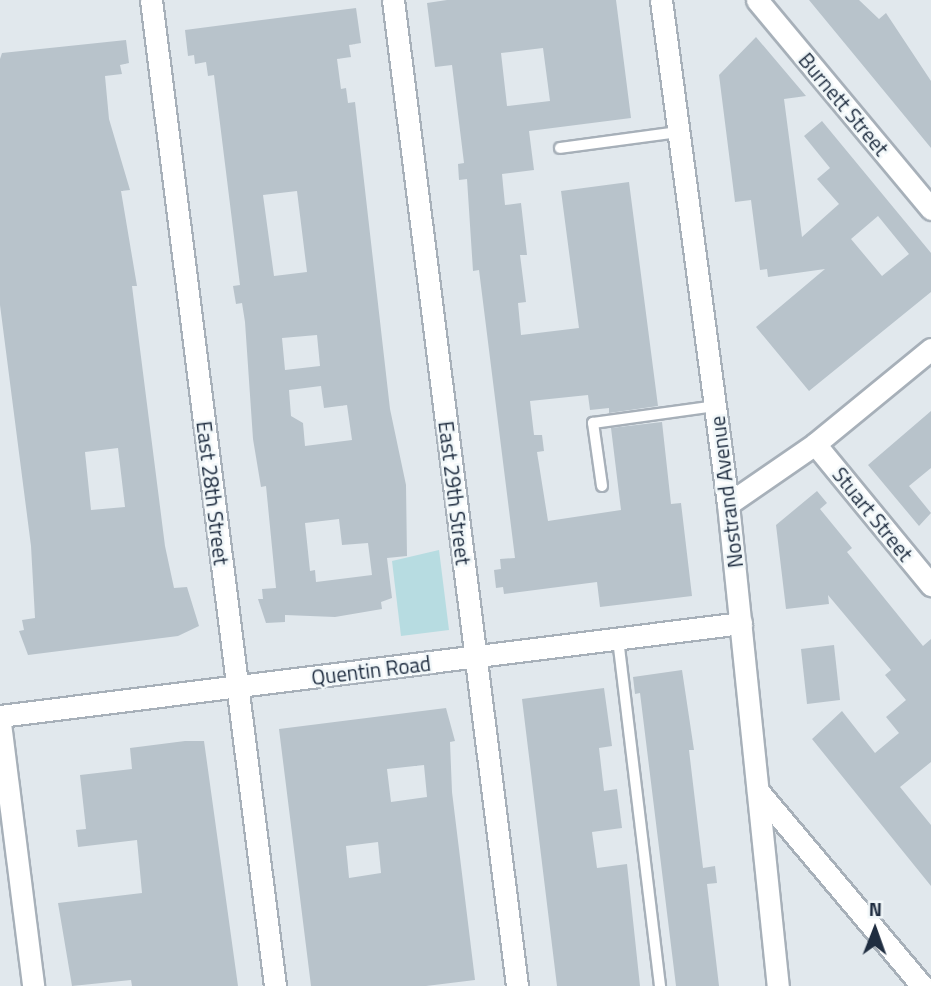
<!DOCTYPE html>
<html>
<head>
<meta charset="utf-8">
<style>
	body { margin:0 }
	#map { position:relative; width:931px; height:986px; overflow:hidden; background:#e1e8ed; font-family:"Titillium Web",sans-serif }
	div>[style] { position:absolute }
	[style*='--x'] { left:calc(var(--x)*1px); top:calc(var(--y)*1px); width:calc(var(--w)*1px); rotate:calc(var(--a)*1deg) }
	.green>* { inset:0; background:#b7dce1 }
	.building>* { inset:0; background:#b8c3cb }
	.roads { filter:drop-shadow(2px 0 #a7b0b9) drop-shadow(-2px 0 #a7b0b9) drop-shadow(0 2px #a7b0b9) drop-shadow(0 -2px #a7b0b9) }
	.lane>* { height:10px; margin:-5px; padding:0 5px; transform-origin:5px; border-radius:5px; background:#fff }
	.street>* { height:21px; margin:-10.5px; padding:0 10.5px; transform-origin:10.5px; border-radius:10.5px; background:#fff }
	.secondary>* { height:21px; margin:-10.5px; padding:0 10.5px; transform-origin:10.5px; border-radius:10.5px; background:#fff }
	span { translate:-50% -50%; white-space:nowrap; text-align:center; line-height:1.15; -webkit-text-stroke:5px #f1f7f9; paint-order:stroke }
	.street-label { font-size:21px; color:#1f2d40 }
	.north { position:absolute; left:840px; top:895px; width:70px; height:70px; -webkit-text-stroke:5px #f1f7f9; paint-order:stroke; rotate:1deg; font-size:19px; font-weight:700; line-height:28px; text-align:center; color:#1f2d40 }
	.north::after { content:''; display:block; margin:auto; width:24px; height:32px; background:#1f2d40; clip-path:polygon(50% 0,100% 100%,50% 72%,0 100%) }
</style>
</head>
<body>
<div id="map">
	<div class="green">
		<i style="clip-path:polygon(439px 550px,449px 630px,401px 636px,392px 561px)"></i>
	</div>
	<div class="building">
		<i style="clip-path:polygon(evenodd,447px 0,616px 0,631px 118px,529px 131px,534px 170px,502px 174px,505px 205px,521px 203px,527px 255px,520px 255px,526px 302px,518px 303px,521px 335px,579px 328px,561px 191px,629px 182px,658px 406px,609px 413px,609px 408px,590px 410px,588px 395px,530px 401px,534px 435px,542px 435px,544px 451px,537px 452px,548px 521px,621px 510px,611px 428px,662px 422px,671px 504px,681px 503px,692px 596px,600px 607px,597px 582px,504px 594px,503px 587px,496px 588px,494px 570px,501px 569px,500px 559px,515px 558px,479px 270px,473px 271px,467px 179px,459px 180px,458px 164px,464px 163px,452px 65px,435px 67px,427px 3px,447px 0,543px 48px,550px 101px,507px 106px,501px 53px,543px 48px)"></i>
		<i style="clip-path:polygon(809px 0,859px 0,879px 19px,886px 13px,931px 81px,931px 148px)"></i>
		<i style="clip-path:polygon(evenodd,356px 8px,361px 43px,349px 45px,351px 57px,337px 59px,341px 89px,346px 88px,348px 103px,355px 102px,390px 409px,406px 485px,407px 556px,387px 558px,392px 598px,381px 602px,382px 609px,335px 617px,285px 615px,285px 622px,266px 623px,258px 599px,263px 599px,262px 589px,276px 588px,272px 547px,266px 486px,261px 487px,253px 439px,245px 322px,242px 303px,236px 304px,233px 286px,240px 285px,214px 75px,208px 76px,206px 62px,195px 64px,194px 55px,188px 56px,185px 30px,356px 8px,297px 191px,307px 272px,274px 276px,263px 195px,297px 191px,356px 8px,317px 335px,320px 366px,285px 370px,282px 338px,317px 335px,356px 8px,321px 386px,324px 408px,347px 405px,352px 440px,305px 446px,303px 423px,291px 416px,289px 390px,321px 386px,356px 8px,339px 519px,342px 545px,368px 543px,372px 575px,316px 582px,315px 570px,310px 571px,305px 523px,339px 519px)"></i>
		<i style="clip-path:polygon(evenodd,756px 37px,806px 96px,784px 99px,802px 237px,839px 204px,817px 179px,830px 168px,804px 136px,822px 121px,931px 253px,931px 292px,809px 391px,756px 327px,825px 269px,768px 277px,767px 269px,760px 270px,751px 200px,735px 202px,719px 75px,756px 37px,878px 216px,909px 254px,882px 276px,851px 239px,878px 216px)"></i>
		<i style="clip-path:polygon(evenodd,126px 40px,129px 63px,120px 65px,122px 74px,105px 76px,109px 119px,130px 190px,121px 191px,137px 286px,132px 286px,165px 546px,174px 588px,187px 587px,199px 626px,178px 636px,28px 655px,19px 631px,24px 630px,22px 620px,35px 618px,31px 546px,0 305px,0 59px,2px 53px,126px 40px,118px 448px,125px 507px,91px 510px,85px 452px,118px 448px)"></i>
		<i style="clip-path:polygon(931px 411px,931px 468px,909px 486px,931px 513px,919px 526px,868px 465px)"></i>
		<i style="clip-path:polygon(817px 491px,827px 503px,820px 509px,852px 548px,847px 552px,923px 646px,931px 639px,931px 762px,900px 787px,931px 825px,931px 886px,812px 739px,842px 711px,875px 753px,899px 733px,886px 717px,906px 700px,885px 675px,891px 670px,828px 595px,829px 604px,786px 609px,776px 525px)"></i>
		<i style="clip-path:polygon(834px 645px,840px 700px,807px 704px,801px 649px)"></i>
		<i style="clip-path:polygon(682px 670px,694px 750px,689px 750px,703px 868px,715px 866px,717px 883px,707px 884px,719px 986px,676px 986px,640px 693px,635px 694px,633px 677px)"></i>
		<i style="clip-path:polygon(604px 688px,612px 746px,599px 748px,604px 791px,617px 789px,622px 828px,592px 832px,597px 868px,627px 864px,640px 986px,557px 986px,522px 699px)"></i>
		<i style="clip-path:polygon(evenodd,446px 708px,455px 741px,450px 742px,452px 792px,475px 980px,426px 986px,311px 986px,279px 729px,446px 708px,424px 765px,427px 797px,391px 802px,387px 769px,424px 765px,446px 708px,378px 842px,381px 873px,349px 878px,346px 846px,378px 842px)"></i>
		<i style="clip-path:polygon(185px 741px,204px 741px,238px 986px,132px 986px,131px 980px,72px 986px,58px 903px,142px 893px,137px 840px,78px 847px,76px 830px,86px 829px,80px 775px,132px 769px,130px 748px)"></i>
	</div>
	<div class="roads">
		<div class="lane">
			<i style="--x:560;--y:148;--w:120;--a:-7.7"></i>
			<i style="--x:602;--y:486;--w:64;--a:-98.1"></i>
			<i style="--x:593;--y:423;--w:123;--a:-7.9"></i>
			<i style="--x:618;--y:639;--w:350;--a:83.1"></i>
		</div>
		<div class="street">
			<i style="--x:151;--y:0;--w:994;--a:82.83"></i>
			<i style="--x:393;--y:0;--w:994;--a:82.83"></i>
			<i style="--x:757;--y:0;--w:272;--a:50.2"></i>
			<i style="--x:815;--y:444;--w:183;--a:50.6"></i>
			<i style="--x:728;--y:504;--w:106;--a:-34.6"></i>
			<i style="--x:815;--y:444;--w:150;--a:-39.3"></i>
			<i style="--x:0;--y:716;--w:747;--a:-7.15"></i>
			<i style="--x:0;--y:723;--w:265;--a:82.8"></i>
		</div>
		<div class="secondary">
			<i style="--x:661;--y:0;--w:508;--a:82.43"></i>
			<i style="--x:728;--y:504;--w:485;--a:84.1"></i>
			<i style="--x:758;--y:791;--w:255;--a:49.9"></i>
		</div>
	</div>
	<div class="street-label">
		<span style="left:844px;top:104px;rotate:50deg">Burnett Street</span>
		<span style="left:726px;top:492px;rotate:-97deg">Nostrand Avenue</span>
		<span style="left:213px;top:493px;rotate:83deg">East 28th Street</span>
		<span style="left:455px;top:493px;rotate:83deg">East 29th Street</span>
		<span style="left:873px;top:514px;rotate:51deg">Stuart Street</span>
		<span style="left:371px;top:670px;rotate:-7deg">Quentin Road</span>
	</div>
	<div class="north">N</div>
</div>
</body>
</html>
